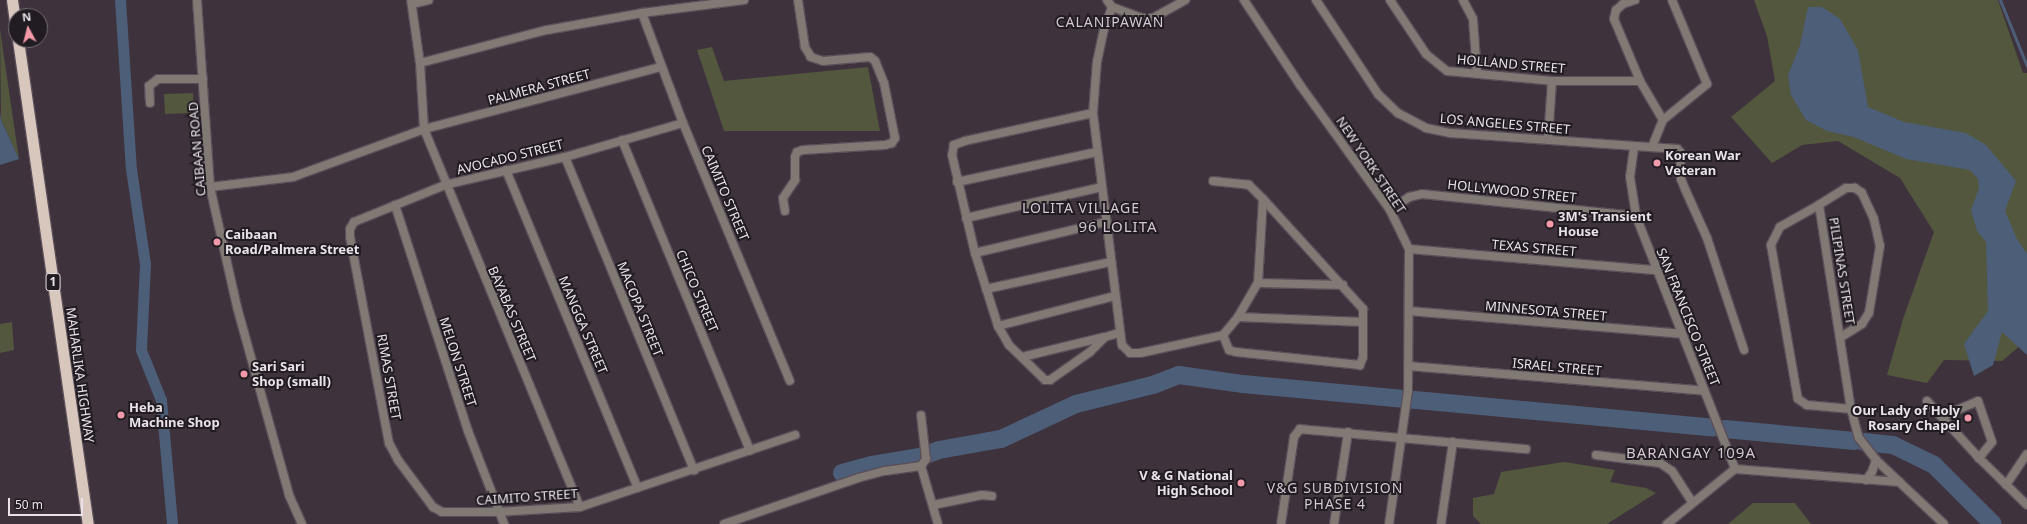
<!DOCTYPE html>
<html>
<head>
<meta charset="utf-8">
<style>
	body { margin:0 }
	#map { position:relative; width:2027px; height:524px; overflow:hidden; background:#3e323d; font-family:"Noto Sans",sans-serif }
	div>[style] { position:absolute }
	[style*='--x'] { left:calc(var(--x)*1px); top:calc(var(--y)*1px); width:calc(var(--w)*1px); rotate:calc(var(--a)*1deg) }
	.green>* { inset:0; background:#52573e }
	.water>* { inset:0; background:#4d5e78 }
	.stream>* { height:3px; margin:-1.5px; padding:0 1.5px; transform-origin:1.5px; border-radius:1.5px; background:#4d5e78 }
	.canal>* { height:11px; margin:-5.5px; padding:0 5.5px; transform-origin:5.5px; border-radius:5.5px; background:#4d5e78 }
	.river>* { height:18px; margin:-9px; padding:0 9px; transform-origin:9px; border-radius:9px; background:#4d5e78 }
	.roads { filter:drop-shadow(1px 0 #5a4e59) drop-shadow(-1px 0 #5a4e59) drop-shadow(0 1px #5a4e59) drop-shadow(0 -1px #5a4e59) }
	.minor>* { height:8px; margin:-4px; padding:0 4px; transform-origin:4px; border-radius:4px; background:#807974 }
	.tertiary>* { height:8px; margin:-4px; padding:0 4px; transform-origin:4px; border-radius:4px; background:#807974 }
	.trunk>* { height:11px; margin:-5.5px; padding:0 5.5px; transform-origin:5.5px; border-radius:5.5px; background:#d8c7bd }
	.dots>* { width:11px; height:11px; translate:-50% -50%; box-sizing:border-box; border:2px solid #211c21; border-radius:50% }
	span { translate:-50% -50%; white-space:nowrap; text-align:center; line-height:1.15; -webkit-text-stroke:4px #211c21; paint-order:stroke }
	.shield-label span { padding:1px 3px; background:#211c21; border:1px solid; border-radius:3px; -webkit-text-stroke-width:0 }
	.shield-label { font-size:12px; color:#eae2e9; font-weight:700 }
	.street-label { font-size:13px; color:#eae2e9 }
	.poi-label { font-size:13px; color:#eae2e9; font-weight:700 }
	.left { translate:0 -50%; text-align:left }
	.right { translate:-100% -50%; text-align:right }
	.neighbourhood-label { font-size:14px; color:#d5c6d4; letter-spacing:1px }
	.quarter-label { font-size:15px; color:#d5c6d4; letter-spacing:1px }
	.north { position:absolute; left:8px; top:8px; width:40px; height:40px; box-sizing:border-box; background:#211c21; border:1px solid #716b71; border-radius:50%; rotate:353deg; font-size:11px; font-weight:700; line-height:16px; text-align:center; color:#eae2e9 }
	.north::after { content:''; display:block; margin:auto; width:14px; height:18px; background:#f39aaa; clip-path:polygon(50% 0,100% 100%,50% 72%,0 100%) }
	.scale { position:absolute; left:8px; top:498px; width:75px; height:18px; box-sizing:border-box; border:2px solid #eae2e9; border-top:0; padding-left:5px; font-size:12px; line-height:14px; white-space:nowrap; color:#eae2e9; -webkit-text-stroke:3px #211c21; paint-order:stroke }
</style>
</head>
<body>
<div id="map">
	<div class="green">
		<i style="clip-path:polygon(1754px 0,1998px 0,2023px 73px,2027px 73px,2027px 340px,2002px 361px,1944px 360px,1927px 383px,1887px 375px,1903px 319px,1934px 232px,1900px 178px,1838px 141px,1802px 145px,1772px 163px,1731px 117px,1775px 81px,1767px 36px)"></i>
		<i style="clip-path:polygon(0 29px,4px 57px,19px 159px,1px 120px)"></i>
		<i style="clip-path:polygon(712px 47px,724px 81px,868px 67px,880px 131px,724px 131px,697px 50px)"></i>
		<i style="clip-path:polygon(193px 93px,194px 113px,165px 114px,164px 94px)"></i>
		<i style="clip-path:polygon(12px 322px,14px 350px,0 353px,0 324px)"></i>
		<i style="clip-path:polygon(1564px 462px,1615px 470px,1610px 482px,1646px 488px,1656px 493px,1607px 524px,1481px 524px,1473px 516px,1473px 498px,1494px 494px,1501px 472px)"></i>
		<i style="clip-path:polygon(1753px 503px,1795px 503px,1811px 524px,1728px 524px)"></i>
	</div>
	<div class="water">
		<i style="clip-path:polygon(1808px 7px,1822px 7px,1840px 19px,1858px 50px,1868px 107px,1904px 122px,1966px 133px,1986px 145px,2016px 181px,2005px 211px,2017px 239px,2027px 254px,2027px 355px,2002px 332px,1993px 365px,1974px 376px,1964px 344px,1988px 311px,1986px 242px,1977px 231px,1971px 210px,1979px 188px,1978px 179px,1970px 170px,1906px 159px,1854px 137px,1827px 131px,1806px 120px,1791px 95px,1788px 75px,1800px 45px)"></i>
		<i style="clip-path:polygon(0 112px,1px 120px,19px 159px,0 165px)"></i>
	</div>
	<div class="stream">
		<i style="--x:2000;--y:0;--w:71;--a:67.8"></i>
	</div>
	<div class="canal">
		<i style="--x:120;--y:0;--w:169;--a:86.3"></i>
		<i style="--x:131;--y:169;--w:96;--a:81.6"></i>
		<i style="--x:145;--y:264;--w:86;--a:92.7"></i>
		<i style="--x:141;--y:350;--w:54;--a:68.2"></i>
		<i style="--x:161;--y:400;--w:124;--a:84.9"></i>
	</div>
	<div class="river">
		<i style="--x:1725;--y:429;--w:130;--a:5.3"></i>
		<i style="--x:1864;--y:442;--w:29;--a:6"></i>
		<i style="--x:1893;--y:445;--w:46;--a:26"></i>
		<i style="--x:1934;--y:465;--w:83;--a:45"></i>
		<i style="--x:842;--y:473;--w:31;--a:-15"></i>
		<i style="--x:872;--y:465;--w:49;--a:-9.5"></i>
		<i style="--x:920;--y:457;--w:20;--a:-20"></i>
		<i style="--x:939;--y:450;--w:63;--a:-10.1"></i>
		<i style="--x:1001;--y:439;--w:83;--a:-25"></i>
		<i style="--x:1076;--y:404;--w:79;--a:-13.9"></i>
		<i style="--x:1153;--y:385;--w:28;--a:-21"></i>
		<i style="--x:1179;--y:375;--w:65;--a:8"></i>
		<i style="--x:1243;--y:384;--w:472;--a:5.3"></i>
	</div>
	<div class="roads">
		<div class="minor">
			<i style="--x:411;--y:0;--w:64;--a:81.9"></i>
			<i style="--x:420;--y:63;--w:66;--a:86.5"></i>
			<i style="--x:424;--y:129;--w:409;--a:67.6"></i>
			<i style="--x:1107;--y:0;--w:9;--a:54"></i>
			<i style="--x:1112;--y:7;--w:32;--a:20"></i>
			<i style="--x:1142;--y:18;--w:11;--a:0"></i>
			<i style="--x:1153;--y:18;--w:37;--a:-29"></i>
			<i style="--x:1244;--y:0;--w:102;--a:56.6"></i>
			<i style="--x:1300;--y:85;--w:154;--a:54.2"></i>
			<i style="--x:1390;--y:210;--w:43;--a:64"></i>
			<i style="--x:1409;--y:249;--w:142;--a:90.4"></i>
			<i style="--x:1408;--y:391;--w:134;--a:98.1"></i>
			<i style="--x:1316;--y:0;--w:113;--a:56.6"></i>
			<i style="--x:1378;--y:94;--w:28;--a:44"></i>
			<i style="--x:1398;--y:113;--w:32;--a:28"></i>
			<i style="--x:1426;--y:128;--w:25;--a:12"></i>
			<i style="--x:1450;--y:133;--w:228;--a:4"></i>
			<i style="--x:1677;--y:149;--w:4;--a:45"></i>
			<i style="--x:1680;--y:152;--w:27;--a:88"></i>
			<i style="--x:1681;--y:179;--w:11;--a:68"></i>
			<i style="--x:1685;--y:189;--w:54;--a:65.8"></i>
			<i style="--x:1707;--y:238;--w:118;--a:71.7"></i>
			<i style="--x:1390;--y:0;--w:65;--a:56.3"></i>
			<i style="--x:1426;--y:54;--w:27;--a:39"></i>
			<i style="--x:1447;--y:71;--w:105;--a:5.4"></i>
			<i style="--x:1552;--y:81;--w:88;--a:0"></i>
			<i style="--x:1463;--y:0;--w:21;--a:62"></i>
			<i style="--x:1473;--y:19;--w:55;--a:85.8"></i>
			<i style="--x:1635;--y:0;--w:13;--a:162"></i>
			<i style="--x:1623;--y:4;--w:9;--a:139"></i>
			<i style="--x:1616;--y:10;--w:9;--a:103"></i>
			<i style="--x:1614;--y:19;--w:67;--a:67.2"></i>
			<i style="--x:1640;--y:81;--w:45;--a:59.5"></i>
			<i style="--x:412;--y:4;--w:17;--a:-13"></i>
			<i style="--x:1112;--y:7;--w:23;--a:110"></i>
			<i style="--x:1104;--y:29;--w:33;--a:102"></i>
			<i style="--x:1097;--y:61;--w:52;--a:94.4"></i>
			<i style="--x:1093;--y:113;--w:234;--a:82.9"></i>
			<i style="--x:1122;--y:345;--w:11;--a:45"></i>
			<i style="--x:1130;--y:353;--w:10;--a:0"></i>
			<i style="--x:1140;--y:353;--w:85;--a:-12.2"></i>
			<i style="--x:1223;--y:335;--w:23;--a:-50"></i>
			<i style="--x:1238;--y:317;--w:39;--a:-60"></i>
			<i style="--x:1258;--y:283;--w:84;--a:-86.6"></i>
			<i style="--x:1263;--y:199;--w:149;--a:47.7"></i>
			<i style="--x:1363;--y:309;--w:48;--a:90"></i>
			<i style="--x:1363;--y:357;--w:9;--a:111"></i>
			<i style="--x:1360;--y:365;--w:125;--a:-174"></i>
			<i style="--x:1236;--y:352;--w:7;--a:-164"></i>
			<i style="--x:1229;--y:350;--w:16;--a:-112"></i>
			<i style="--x:642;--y:13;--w:117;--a:69.6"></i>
			<i style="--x:683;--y:123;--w:279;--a:67.5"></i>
			<i style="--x:420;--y:63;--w:131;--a:-14.6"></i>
			<i style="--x:547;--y:30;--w:97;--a:-10.1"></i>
			<i style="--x:642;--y:13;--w:103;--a:-7.3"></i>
			<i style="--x:150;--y:103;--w:17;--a:-93"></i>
			<i style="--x:149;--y:86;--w:11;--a:-38"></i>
			<i style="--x:158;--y:79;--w:45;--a:0"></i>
			<i style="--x:1093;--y:113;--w:131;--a:167.7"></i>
			<i style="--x:965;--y:141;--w:12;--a:160"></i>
			<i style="--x:954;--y:145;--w:10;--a:101"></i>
			<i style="--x:952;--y:155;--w:101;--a:76.8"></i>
			<i style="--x:975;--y:253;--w:77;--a:72.5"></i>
			<i style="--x:998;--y:326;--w:22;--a:60"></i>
			<i style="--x:1009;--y:345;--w:50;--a:44.2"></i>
			<i style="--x:1045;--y:380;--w:5;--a:0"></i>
			<i style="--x:1050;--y:380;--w:49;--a:-35"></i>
			<i style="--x:1090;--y:352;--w:21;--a:-45"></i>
			<i style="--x:1105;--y:337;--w:15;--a:-16"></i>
			<i style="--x:683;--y:123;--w:123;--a:163.9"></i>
			<i style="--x:565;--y:157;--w:123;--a:166.9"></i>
			<i style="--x:445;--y:185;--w:98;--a:157.9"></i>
			<i style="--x:354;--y:222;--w:8;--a:120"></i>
			<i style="--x:350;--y:229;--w:8;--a:90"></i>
			<i style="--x:350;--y:237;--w:210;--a:79.3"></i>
			<i style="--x:389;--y:443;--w:19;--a:62"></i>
			<i style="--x:398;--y:460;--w:59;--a:53.3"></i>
			<i style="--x:433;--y:507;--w:10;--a:29"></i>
			<i style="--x:442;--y:512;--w:55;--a:0"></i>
			<i style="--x:497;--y:512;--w:83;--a:-3.4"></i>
			<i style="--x:580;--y:507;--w:227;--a:-18.5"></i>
			<i style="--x:622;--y:140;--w:336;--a:67.6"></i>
			<i style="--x:1548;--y:140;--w:59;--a:-86.1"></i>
			<i style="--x:1652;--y:147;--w:29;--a:-68"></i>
			<i style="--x:1663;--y:120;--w:57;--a:-39.3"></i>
			<i style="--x:1707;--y:84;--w:91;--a:-112.6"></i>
			<i style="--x:1634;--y:148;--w:29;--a:98"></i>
			<i style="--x:1630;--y:177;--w:39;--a:81"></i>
			<i style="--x:1636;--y:216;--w:272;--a:68.6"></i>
			<i style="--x:565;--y:157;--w:339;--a:67.6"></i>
			<i style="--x:506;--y:170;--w:344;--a:67.5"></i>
			<i style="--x:1213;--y:181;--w:36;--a:6"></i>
			<i style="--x:1249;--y:185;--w:20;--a:45"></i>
			<i style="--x:957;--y:182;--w:143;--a:-12.1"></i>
			<i style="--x:210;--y:187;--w:84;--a:-6.9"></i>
			<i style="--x:293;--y:177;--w:140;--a:-20.1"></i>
			<i style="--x:424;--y:129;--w:244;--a:-14.7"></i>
			<i style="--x:395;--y:205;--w:237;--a:72.1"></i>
			<i style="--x:468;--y:431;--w:100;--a:68.8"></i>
			<i style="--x:1819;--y:205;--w:45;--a:150.6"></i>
			<i style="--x:1780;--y:227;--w:20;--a:117"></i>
			<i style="--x:1771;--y:245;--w:156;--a:80.1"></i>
			<i style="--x:1798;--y:399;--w:11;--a:34"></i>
			<i style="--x:1807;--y:405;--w:44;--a:5.2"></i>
			<i style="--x:1390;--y:210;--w:23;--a:-34"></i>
			<i style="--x:1409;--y:197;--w:13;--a:-13"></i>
			<i style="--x:1422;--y:194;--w:215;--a:5.9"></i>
			<i style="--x:785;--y:211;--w:13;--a:-99"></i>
			<i style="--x:783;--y:198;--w:22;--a:-56"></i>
			<i style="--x:795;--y:180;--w:23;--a:-90"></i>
			<i style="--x:795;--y:157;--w:5;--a:-68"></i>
			<i style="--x:797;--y:152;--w:6;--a:-18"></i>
			<i style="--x:803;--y:150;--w:82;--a:-3.5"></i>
			<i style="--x:885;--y:145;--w:7;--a:-16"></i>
			<i style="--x:892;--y:143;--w:6;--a:-59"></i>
			<i style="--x:895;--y:138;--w:56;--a:-101.3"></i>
			<i style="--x:884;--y:83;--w:24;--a:-112"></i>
			<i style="--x:875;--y:61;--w:6;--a:-141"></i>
			<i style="--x:870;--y:57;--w:47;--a:175.1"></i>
			<i style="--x:823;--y:61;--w:13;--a:-162"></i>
			<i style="--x:811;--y:57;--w:12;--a:-121"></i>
			<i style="--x:805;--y:47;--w:48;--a:-98.5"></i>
			<i style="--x:966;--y:218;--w:139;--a:-12.8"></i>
			<i style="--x:1409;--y:249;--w:248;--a:4.9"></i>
			<i style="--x:975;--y:253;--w:135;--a:-13.3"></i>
			<i style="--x:1258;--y:283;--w:85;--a:1.3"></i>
			<i style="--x:986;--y:289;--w:128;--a:-12.2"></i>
			<i style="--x:1409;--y:311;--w:273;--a:4.8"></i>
			<i style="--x:1238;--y:317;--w:125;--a:2.3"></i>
			<i style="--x:998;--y:326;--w:121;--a:-14.4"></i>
			<i style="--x:1841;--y:337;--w:25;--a:-32"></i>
			<i style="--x:1862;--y:324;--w:13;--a:-58"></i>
			<i style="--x:1869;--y:313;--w:68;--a:-80.7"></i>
			<i style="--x:1880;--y:246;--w:28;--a:-103"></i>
			<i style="--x:1874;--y:219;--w:29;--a:-115"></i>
			<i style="--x:1862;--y:193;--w:9;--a:-144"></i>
			<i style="--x:1855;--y:188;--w:9;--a:180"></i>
			<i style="--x:1846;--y:188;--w:32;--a:148"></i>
			<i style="--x:1819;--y:205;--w:206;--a:81.1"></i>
			<i style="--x:1851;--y:409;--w:30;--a:75"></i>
			<i style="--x:1859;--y:438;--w:28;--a:52"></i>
			<i style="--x:1876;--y:460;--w:93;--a:43.3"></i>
			<i style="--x:1022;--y:357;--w:84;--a:-13.7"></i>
			<i style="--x:1409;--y:366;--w:296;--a:4.8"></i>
			<i style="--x:1927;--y:401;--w:77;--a:47.6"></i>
			<i style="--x:1979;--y:458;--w:67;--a:44.4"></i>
			<i style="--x:1943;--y:416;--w:38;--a:-23"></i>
			<i style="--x:1978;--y:401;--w:43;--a:71.1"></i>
			<i style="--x:1992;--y:442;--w:21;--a:129"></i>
			<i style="--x:1596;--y:455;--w:64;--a:7.1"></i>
			<i style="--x:1660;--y:463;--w:14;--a:34"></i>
			<i style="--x:1672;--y:471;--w:37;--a:57"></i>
			<i style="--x:921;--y:466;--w:60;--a:73.7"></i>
			<i style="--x:921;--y:466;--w:9;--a:-54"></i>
			<i style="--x:926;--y:459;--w:44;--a:-96.5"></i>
			<i style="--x:1735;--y:469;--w:165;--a:4.5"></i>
			<i style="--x:1866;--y:480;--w:10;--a:-53"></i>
			<i style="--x:1872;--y:472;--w:13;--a:-72"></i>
			<i style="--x:2006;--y:485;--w:37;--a:-56"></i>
			<i style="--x:933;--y:505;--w:50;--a:-11.5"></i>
			<i style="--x:982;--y:495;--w:10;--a:6"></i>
			<i style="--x:724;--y:524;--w:142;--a:-18.9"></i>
			<i style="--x:858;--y:478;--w:28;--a:-15"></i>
			<i style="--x:885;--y:471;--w:36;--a:-8"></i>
			<i style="--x:1281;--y:524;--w:88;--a:-81.5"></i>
			<i style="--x:1294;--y:437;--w:10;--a:-53"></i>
			<i style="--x:1300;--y:429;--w:227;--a:5.1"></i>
			<i style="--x:1334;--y:524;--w:93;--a:-81.3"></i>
			<i style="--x:1441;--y:524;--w:83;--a:-81.7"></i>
			<i style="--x:1667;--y:524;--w:87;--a:-39"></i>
		</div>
		<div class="tertiary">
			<i style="--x:197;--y:0;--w:187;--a:86"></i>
			<i style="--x:210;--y:187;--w:123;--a:77.3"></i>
			<i style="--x:237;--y:307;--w:195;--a:74.5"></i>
			<i style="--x:289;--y:495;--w:32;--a:66"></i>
		</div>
		<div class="trunk">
			<i style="--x:12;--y:0;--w:28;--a:82"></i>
			<i style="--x:18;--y:40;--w:489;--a:81.8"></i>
		</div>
	</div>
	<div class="dots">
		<i style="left:1657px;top:163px;background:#f39aaa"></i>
		<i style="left:1550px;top:224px;background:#f39aaa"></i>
		<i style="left:217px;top:242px;background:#f39aaa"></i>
		<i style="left:244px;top:374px;background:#f39aaa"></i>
		<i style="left:121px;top:415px;background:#f39aaa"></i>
		<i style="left:1968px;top:418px;background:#f39aaa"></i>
		<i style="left:1241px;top:483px;background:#f39aaa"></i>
	</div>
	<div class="shield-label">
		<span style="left:53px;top:282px">1</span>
	</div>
	<div class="street-label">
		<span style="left:1511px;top:64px;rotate:5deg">HOLLAND STREET</span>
		<span style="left:539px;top:87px;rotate:-15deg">PALMERA STREET</span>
		<span style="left:1505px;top:124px;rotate:5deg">LOS ANGELES STREET</span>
		<span style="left:197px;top:149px;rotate:-95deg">CAIBAAN ROAD</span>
		<span style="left:510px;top:157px;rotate:-14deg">AVOCADO STREET</span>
		<span style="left:1371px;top:165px;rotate:56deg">NEW YORK STREET</span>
		<span style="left:1512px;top:191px;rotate:6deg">HOLLYWOOD STREET</span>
		<span style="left:725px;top:193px;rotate:67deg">CAIMITO STREET</span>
		<span style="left:1534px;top:248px;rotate:5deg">TEXAS STREET</span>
		<span style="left:1842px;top:271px;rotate:81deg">PILIPINAS STREET</span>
		<span style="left:697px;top:291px;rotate:67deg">CHICO STREET</span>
		<span style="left:640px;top:309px;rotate:68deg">MACOPA STREET</span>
		<span style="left:1546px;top:311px;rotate:5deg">MINNESOTA STREET</span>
		<span style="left:512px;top:314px;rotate:67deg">BAYABAS STREET</span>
		<span style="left:1688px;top:317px;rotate:68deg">SAN FRANCISCO STREET</span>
		<span style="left:583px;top:325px;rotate:67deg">MANGGA STREET</span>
		<span style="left:458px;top:362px;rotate:72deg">MELON STREET</span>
		<span style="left:1557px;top:367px;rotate:5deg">ISRAEL STREET</span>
		<span style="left:80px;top:375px;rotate:82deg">MAHARLIKA HIGHWAY</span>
		<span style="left:389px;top:377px;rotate:80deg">RIMAS STREET</span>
		<span style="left:527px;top:497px;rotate:-4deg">CAIMITO STREET</span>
	</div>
	<div class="poi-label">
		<span class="left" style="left:1665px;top:163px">Korean War<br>Veteran</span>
		<span class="left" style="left:1558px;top:224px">3M's Transient<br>House</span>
		<span class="left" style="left:225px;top:242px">Caibaan<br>Road/Palmera Street</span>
		<span class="left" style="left:252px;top:374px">Sari Sari<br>Shop (small)</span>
		<span class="left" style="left:129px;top:415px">Heba<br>Machine Shop</span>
		<span class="right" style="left:1960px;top:418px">Our Lady of Holy<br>Rosary Chapel</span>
		<span class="right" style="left:1233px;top:483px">V &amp; G National<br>High School</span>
	</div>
	<div class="neighbourhood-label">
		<span style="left:1110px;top:22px">CALANIPAWAN</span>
		<span style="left:1081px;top:208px">LOLITA VILLAGE</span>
		<span style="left:1335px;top:496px">V&amp;G SUBDIVISION<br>PHASE 4</span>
	</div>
	<div class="quarter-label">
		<span style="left:1118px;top:227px">96 LOLITA</span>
		<span style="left:1691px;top:453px">BARANGAY 109A</span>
	</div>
	<div class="north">N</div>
	<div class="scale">50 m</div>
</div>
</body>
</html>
